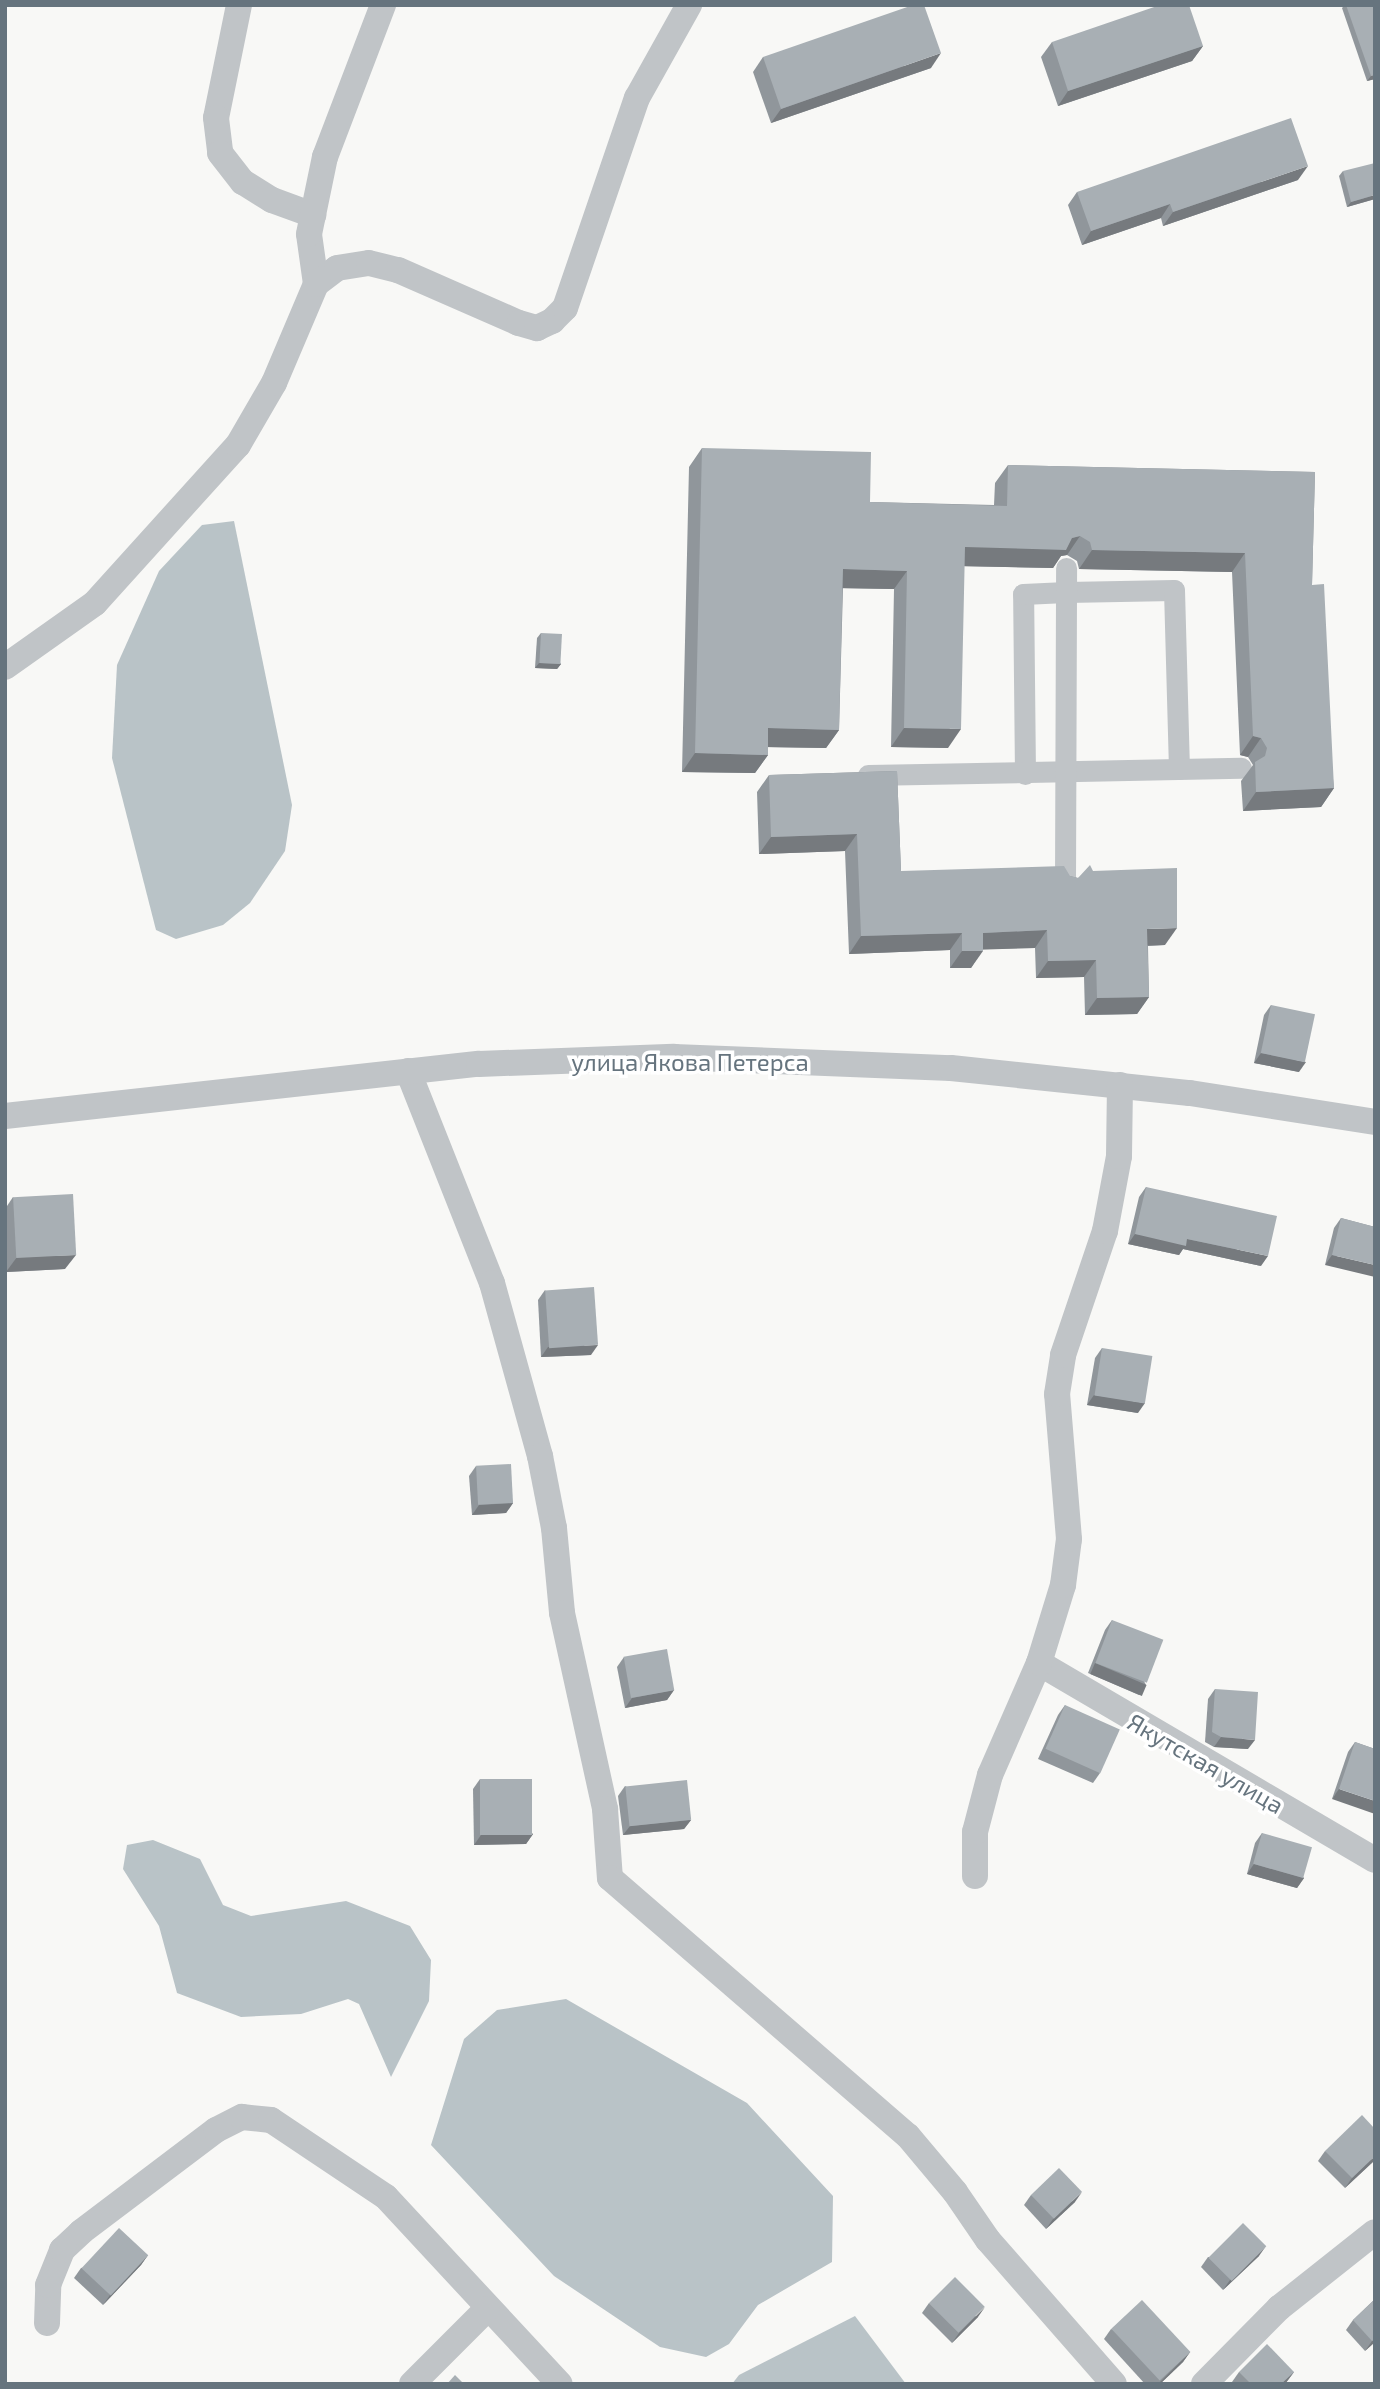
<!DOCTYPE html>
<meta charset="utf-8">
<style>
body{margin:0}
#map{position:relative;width:1380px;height:2389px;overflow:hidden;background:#f8f8f6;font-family:"Exo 2",sans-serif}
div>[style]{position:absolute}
.water>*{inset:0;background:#b9c3c7}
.pedestrian>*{height:21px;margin:-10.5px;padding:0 10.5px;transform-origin:10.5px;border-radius:10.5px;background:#c0c4c7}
.minor>*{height:26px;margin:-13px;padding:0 13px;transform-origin:13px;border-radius:13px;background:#c0c4c7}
.wall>*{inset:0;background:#90969b}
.shaded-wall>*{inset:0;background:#767a7e;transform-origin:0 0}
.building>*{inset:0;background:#a8afb4;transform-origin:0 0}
span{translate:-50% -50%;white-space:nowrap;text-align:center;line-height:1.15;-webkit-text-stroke:7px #fff;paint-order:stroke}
.street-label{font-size:24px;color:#66747e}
.frame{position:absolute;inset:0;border:7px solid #66747e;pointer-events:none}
</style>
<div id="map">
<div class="water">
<div style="clip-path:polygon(234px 521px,292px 805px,285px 851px,250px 903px,223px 925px,176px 939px,156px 930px,112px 758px,117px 665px,159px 571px,202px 525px)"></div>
<div style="clip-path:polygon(153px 1840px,200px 1859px,223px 1905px,251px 1916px,346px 1901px,410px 1926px,431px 1960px,429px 2001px,391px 2077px,359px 2004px,348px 1999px,301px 2014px,241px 2017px,177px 1993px,159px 1926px,123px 1869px,127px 1845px)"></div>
<div style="clip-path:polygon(566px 1999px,747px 2103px,833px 2196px,832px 2262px,758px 2305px,729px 2344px,706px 2357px,660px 2347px,554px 2276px,431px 2145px,464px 2039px,497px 2010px)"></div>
<div style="clip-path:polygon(855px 2316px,906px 2384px,732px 2384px,739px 2375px)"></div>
</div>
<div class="pedestrian">
<div style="left:1025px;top:774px;width:180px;rotate:-90.6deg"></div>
<div style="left:1023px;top:594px;width:43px;rotate:-2.7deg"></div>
<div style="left:1066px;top:592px;width:108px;rotate:-1.1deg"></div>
<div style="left:1174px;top:590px;width:179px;rotate:88.4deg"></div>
<div style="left:868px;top:775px;width:373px;rotate:-1.1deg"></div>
<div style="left:1065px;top:882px;width:314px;rotate:-89.8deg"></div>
</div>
<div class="minor">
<div style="left:239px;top:5px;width:115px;rotate:101.5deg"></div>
<div style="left:216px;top:118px;width:35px;rotate:83deg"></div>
<div style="left:220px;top:153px;width:37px;rotate:52deg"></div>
<div style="left:243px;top:182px;width:34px;rotate:32deg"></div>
<div style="left:272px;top:200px;width:44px;rotate:20.1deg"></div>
<div style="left:316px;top:284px;width:50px;rotate:-98deg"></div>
<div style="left:309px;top:234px;width:79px;rotate:-78.3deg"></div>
<div style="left:325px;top:157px;width:163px;rotate:-69.1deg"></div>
<div style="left:5px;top:667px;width:110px;rotate:-35.4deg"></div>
<div style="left:95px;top:603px;width:213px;rotate:-47.9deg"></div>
<div style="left:238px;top:445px;width:72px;rotate:-59.9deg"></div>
<div style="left:274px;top:383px;width:108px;rotate:-67deg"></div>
<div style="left:316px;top:284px;width:26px;rotate:-37deg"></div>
<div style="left:337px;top:268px;width:32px;rotate:-9deg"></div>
<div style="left:369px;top:263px;width:30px;rotate:14deg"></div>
<div style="left:398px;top:270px;width:132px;rotate:23.7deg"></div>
<div style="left:519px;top:323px;width:19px;rotate:16deg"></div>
<div style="left:537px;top:328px;width:17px;rotate:-25deg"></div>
<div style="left:552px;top:321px;width:18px;rotate:-45deg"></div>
<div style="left:565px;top:308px;width:222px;rotate:-71.1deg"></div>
<div style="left:637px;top:98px;width:107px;rotate:-60.8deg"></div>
<div style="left:408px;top:1071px;width:228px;rotate:68.4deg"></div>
<div style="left:492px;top:1283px;width:180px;rotate:74.5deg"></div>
<div style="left:540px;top:1456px;width:73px;rotate:79deg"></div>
<div style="left:554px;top:1528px;width:85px;rotate:84.6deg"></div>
<div style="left:562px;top:1613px;width:201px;rotate:77.6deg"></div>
<div style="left:605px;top:1809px;width:69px;rotate:85.9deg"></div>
<div style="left:610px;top:1878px;width:394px;rotate:40.9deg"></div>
<div style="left:908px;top:2136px;width:73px;rotate:50deg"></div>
<div style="left:955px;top:2192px;width:58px;rotate:55.5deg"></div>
<div style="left:988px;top:2240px;width:191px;rotate:48.8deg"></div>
<div style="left:5px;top:1116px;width:477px;rotate:-6.3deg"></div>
<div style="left:479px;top:1064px;width:195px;rotate:-2.1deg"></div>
<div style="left:674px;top:1057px;width:277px;rotate:2.3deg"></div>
<div style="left:951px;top:1068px;width:240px;rotate:6deg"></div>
<div style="left:1190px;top:1093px;width:187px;rotate:8.9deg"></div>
<div style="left:1039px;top:1663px;width:389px;rotate:30.4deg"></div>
<div style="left:975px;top:1876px;width:44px;rotate:-90deg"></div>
<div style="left:975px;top:1832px;width:59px;rotate:-75.3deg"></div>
<div style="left:990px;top:1775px;width:122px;rotate:-66.4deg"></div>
<div style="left:1039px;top:1663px;width:82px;rotate:-72.9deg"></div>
<div style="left:1063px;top:1585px;width:46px;rotate:-82.6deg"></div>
<div style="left:1069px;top:1539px;width:145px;rotate:-94.7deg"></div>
<div style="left:1057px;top:1394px;width:39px;rotate:-81deg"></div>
<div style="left:1063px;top:1355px;width:131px;rotate:-71.3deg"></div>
<div style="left:1105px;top:1231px;width:76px;rotate:-79.4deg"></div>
<div style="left:1119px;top:1156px;width:71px;rotate:-89.2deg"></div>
<div style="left:47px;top:2323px;width:38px;rotate:-88deg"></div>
<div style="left:48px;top:2285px;width:38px;rotate:-68deg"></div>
<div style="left:62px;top:2250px;width:26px;rotate:-43deg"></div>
<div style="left:81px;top:2232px;width:169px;rotate:-37.1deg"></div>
<div style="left:216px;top:2130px;width:29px;rotate:-27deg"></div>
<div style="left:242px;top:2117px;width:29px;rotate:6deg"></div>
<div style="left:271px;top:2120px;width:138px;rotate:33.8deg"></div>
<div style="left:386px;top:2197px;width:255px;rotate:47.1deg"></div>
<div style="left:412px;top:2384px;width:106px;rotate:-45deg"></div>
<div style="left:1204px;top:2384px;width:107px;rotate:-45.4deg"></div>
<div style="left:1279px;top:2308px;width:122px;rotate:-38.4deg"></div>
</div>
<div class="wall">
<div style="clip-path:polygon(1345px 5px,1375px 5px,1375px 79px,1367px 81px,1342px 8px)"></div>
<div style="clip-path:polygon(1052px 42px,1203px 46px,1192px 61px,1058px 106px,1041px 57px)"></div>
<div style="clip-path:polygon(763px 57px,931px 68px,771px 123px,753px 72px)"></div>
<div style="clip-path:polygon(1343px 171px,1375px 199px,1347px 207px,1339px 176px)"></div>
<div style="clip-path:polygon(1298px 180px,1163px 226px,1161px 218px,1082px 245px,1068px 205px,1077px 192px)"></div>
<div style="clip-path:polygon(702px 448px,870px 502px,994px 505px,995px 483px,1008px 465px,1315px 472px,1312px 585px,1334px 788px,1321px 807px,1243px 811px,1241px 781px,1253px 765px,1248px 757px,1240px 755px,1232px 572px,1079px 569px,1077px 561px,1067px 555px,1061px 556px,1053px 568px,964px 566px,948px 748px,891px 747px,894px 589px,843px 588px,839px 730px,826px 748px,768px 747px,768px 755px,755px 773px,682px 772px,689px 467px)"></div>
<div style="clip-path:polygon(541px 633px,561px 664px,557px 669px,535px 668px,537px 638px)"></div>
<div style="clip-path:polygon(897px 771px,901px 871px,1070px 876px,1078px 878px,1093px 871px,1165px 945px,1148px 946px,1149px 997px,1137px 1014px,1085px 1015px,1084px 977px,1036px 978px,1035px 948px,983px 949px,971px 968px,950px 968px,950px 950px,849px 954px,845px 851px,759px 854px,757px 792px,769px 775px)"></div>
<div style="clip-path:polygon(1271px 1005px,1299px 1072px,1254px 1063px,1264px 1015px)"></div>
<div style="clip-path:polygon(1146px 1187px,1261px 1266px,1183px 1249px,1179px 1255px,1128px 1244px,1139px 1197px)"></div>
<div style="clip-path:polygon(13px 1197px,65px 1269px,6px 1272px,5px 1209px)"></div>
<div style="clip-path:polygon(1341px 1218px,1375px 1227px,1325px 1265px,1334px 1228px)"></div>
<div style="clip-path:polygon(545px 1290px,591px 1355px,541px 1357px,538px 1300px)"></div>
<div style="clip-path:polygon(1102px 1348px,1138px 1413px,1087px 1405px,1095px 1358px)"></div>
<div style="clip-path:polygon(476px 1466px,513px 1503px,506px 1513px,472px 1515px,469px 1476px)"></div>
<div style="clip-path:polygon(1112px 1620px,1146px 1685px,1139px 1695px,1088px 1673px,1105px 1630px)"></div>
<div style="clip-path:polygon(624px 1657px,674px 1690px,667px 1700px,625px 1708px,617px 1667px)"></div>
<div style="clip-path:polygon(1215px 1689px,1248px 1749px,1214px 1747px,1205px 1742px,1208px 1699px)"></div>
<div style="clip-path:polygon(1065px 1705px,1100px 1773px,1093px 1783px,1038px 1759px,1058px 1715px)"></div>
<div style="clip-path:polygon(1355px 1742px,1375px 1749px,1332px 1799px,1348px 1752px)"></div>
<div style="clip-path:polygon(480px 1779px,533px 1834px,526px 1844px,474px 1845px,473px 1789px)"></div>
<div style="clip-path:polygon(625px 1786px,691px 1820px,684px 1829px,623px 1835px,618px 1796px)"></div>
<div style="clip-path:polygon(1262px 1833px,1304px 1878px,1297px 1888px,1247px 1874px,1255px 1843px)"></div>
<div style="clip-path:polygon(1325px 2151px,1375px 2160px,1345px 2188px,1318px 2161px)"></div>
<div style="clip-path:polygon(1031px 2195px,1075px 2202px,1046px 2229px,1024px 2205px)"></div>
<div style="clip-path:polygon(148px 2255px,141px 2265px,103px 2305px,74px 2278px,81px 2268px)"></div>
<div style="clip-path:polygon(1259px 2256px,1223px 2290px,1201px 2267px,1208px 2257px)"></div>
<div style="clip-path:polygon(1375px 2299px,1375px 2342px,1365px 2351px,1346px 2330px,1353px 2320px)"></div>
<div style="clip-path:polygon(929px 2303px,978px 2317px,952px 2343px,922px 2313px)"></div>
<div style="clip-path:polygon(1111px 2329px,1190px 2352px,1183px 2362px,1160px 2384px,1145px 2384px,1104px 2339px)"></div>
<div style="clip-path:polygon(1239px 2372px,1294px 2372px,1285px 2384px,1234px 2384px,1232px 2382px)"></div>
</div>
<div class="shaded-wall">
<div style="clip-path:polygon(1203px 46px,1192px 61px,1058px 106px,1068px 91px)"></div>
<div style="clip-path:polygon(941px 53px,931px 68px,771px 123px,781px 109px)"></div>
<div style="clip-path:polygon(1375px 75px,1375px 79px,1367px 81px,1371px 76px)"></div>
<div style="clip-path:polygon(1308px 166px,1298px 180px,1163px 226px,1173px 212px)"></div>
<div style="clip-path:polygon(1375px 195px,1375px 199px,1347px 207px,1351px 202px)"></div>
<div style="clip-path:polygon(1170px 204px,1161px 218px,1082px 245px,1091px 231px)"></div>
<div style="clip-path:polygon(1080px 536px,1067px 555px,1061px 556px,1053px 568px,952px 566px,965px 547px,1072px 538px)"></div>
<div style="clip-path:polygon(1092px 550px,1245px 553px,1232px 572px,1079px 569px)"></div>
<div style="clip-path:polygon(843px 569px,907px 571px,894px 589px,830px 588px)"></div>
<div style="clip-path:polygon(539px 663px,561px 664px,557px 669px,535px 668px)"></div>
<div style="clip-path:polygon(768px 728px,839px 730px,826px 748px,755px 747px)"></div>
<div style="clip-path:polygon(904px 728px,961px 729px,948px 748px,891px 747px)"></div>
<div style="clip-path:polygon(1253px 736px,1261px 738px,1248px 757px,1240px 755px)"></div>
<div style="clip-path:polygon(695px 753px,768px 755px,755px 773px,682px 772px)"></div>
<div style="clip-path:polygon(1334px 788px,1321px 807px,1243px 811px,1256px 792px)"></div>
<div style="clip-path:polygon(857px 834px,845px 851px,759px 854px,771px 837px)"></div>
<div style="clip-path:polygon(1177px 928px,1165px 945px,1135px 946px,1147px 929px)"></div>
<div style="clip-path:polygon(1047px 930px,1035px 948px,971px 950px,983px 933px)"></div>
<div style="clip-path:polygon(962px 933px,950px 950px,849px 954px,861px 936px)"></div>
<div style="clip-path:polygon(962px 951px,983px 951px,971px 968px,950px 968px)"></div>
<div style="clip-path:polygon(1096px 960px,1084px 977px,1036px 978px,1048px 961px)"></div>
<div style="clip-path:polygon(1149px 997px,1137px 1014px,1085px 1015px,1097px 998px)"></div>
<div style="clip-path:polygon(1261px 1053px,1306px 1062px,1299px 1072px,1254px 1063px)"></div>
<div style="clip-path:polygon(1135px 1234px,1187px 1239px,1268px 1256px,1261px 1266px,1183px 1249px,1179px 1255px,1128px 1244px)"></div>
<div style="clip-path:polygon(76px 1255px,65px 1269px,6px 1272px,17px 1257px)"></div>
<div style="clip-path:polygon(1332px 1255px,1375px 1265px,1375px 1277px,1325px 1265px)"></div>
<div style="clip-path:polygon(598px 1345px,591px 1355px,541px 1357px,548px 1347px)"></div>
<div style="clip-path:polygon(1094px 1395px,1145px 1403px,1138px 1413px,1087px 1405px)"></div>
<div style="clip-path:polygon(513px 1503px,506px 1513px,472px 1515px,479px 1505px)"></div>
<div style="left:1095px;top:1663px;width:56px;height:12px;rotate:23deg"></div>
<div style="clip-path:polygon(674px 1690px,667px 1700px,625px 1708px,632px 1698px)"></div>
<div style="clip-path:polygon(1221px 1737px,1255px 1740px,1248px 1749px,1214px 1747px)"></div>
<div style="clip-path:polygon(1339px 1789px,1375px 1801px,1375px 1814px,1332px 1799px)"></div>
<div style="clip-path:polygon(691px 1820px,684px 1829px,623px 1835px,630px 1826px)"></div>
<div style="clip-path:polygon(533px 1834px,526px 1844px,474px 1845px,481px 1835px)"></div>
<div style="clip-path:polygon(1254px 1864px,1304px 1878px,1297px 1888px,1247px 1874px)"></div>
<div style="clip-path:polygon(1375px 2156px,1375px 2160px,1345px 2188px,1352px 2178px)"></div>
<div style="clip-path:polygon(1082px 2192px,1075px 2202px,1046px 2229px,1053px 2219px)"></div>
<div style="clip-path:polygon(1266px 2246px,1259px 2256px,1223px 2290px,1230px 2280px)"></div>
<div style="clip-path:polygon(148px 2255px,141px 2265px,103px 2305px,110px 2295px)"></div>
<div style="clip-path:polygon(985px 2307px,978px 2317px,952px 2343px,959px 2333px)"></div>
<div style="clip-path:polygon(1375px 2339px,1375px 2342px,1365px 2351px,1372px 2341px)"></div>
<div style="clip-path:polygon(1190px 2352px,1183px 2362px,1160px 2384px,1158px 2384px)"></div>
<div style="clip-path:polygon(1294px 2372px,1285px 2384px,1281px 2384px)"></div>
</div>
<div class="building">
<div style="clip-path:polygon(913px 5px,924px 5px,941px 53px,781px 109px,763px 57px)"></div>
<div style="clip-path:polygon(1160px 5px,1189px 5px,1203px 46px,1068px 91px,1052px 42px)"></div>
<div style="clip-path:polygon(1346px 5px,1375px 5px,1375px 75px,1371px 76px)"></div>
<div style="clip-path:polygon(1291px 118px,1308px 166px,1173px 212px,1170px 204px,1091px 231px,1077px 192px)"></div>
<div style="clip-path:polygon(1375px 163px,1375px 195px,1351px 202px,1343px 171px)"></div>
<div style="clip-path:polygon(702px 448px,871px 452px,870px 502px,1007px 506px,1008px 465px,1315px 472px,1312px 585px,1324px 584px,1334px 788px,1256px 792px,1255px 762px,1265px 756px,1267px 748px,1261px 738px,1253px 736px,1245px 553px,1092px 550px,1090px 542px,1080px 536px,1072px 538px,1066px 550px,965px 547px,961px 729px,904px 728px,907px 571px,843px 569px,839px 730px,768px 728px,768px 755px,695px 753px)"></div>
<div style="left:541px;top:633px;width:21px;height:30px;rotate:3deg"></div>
<div style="clip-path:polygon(897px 771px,901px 871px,1064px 866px,1070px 876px,1078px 878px,1090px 865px,1093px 871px,1177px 868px,1177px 928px,1147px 929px,1149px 997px,1097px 998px,1096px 960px,1048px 961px,1047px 930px,983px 933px,983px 951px,962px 951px,962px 933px,861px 936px,857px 834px,771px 837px,769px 775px)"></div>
<div style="left:1271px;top:1005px;width:45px;height:49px;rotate:12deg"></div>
<div style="clip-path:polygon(1146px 1187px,1277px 1216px,1268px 1256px,1187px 1239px,1186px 1246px,1135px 1234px)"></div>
<div style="left:73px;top:1194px;width:61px;height:60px;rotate:87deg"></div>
<div style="clip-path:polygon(1341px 1218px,1375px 1227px,1375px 1265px,1332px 1255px)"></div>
<div style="left:594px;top:1287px;width:58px;height:49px;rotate:86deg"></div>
<div style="left:1102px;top:1348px;width:51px;height:48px;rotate:9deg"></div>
<div style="left:511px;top:1464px;width:39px;height:35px;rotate:87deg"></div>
<div style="left:1112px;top:1620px;width:55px;height:46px;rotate:21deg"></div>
<div style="left:667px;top:1649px;width:42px;height:44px;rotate:80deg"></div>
<div style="clip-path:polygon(1215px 1689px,1258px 1692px,1255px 1740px,1221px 1737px,1212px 1732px)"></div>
<div style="left:1065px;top:1705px;width:60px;height:48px;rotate:24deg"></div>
<div style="clip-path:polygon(1355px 1742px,1375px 1749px,1375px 1801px,1339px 1789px)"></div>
<div style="left:480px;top:1779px;width:52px;height:56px"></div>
<div style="left:687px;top:1780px;width:40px;height:62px;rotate:84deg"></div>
<div style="left:1262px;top:1833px;width:52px;height:32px;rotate:16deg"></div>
<div style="clip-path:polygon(1362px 2115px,1375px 2129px,1375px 2156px,1352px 2178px,1325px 2151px)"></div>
<div style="left:1059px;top:2168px;width:33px;height:39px;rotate:46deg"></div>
<div style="left:1243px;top:2223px;width:33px;height:49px;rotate:45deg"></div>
<div style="left:119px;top:2228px;width:40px;height:55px;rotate:43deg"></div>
<div style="left:955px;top:2277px;width:42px;height:37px;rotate:45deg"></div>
<div style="clip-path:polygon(1375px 2299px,1375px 2339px,1372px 2341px,1353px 2320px)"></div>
<div style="left:1142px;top:2300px;width:71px;height:42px;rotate:47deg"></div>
<div style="clip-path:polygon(1267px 2344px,1294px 2372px,1281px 2384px,1251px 2384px,1239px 2372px)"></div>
<div style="clip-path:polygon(455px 2375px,464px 2384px,447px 2384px)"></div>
</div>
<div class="street-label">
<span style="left:690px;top:1062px">улица Якова Петерса</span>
<span style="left:1206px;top:1763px;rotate:30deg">Якутская улица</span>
</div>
<div class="frame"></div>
</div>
